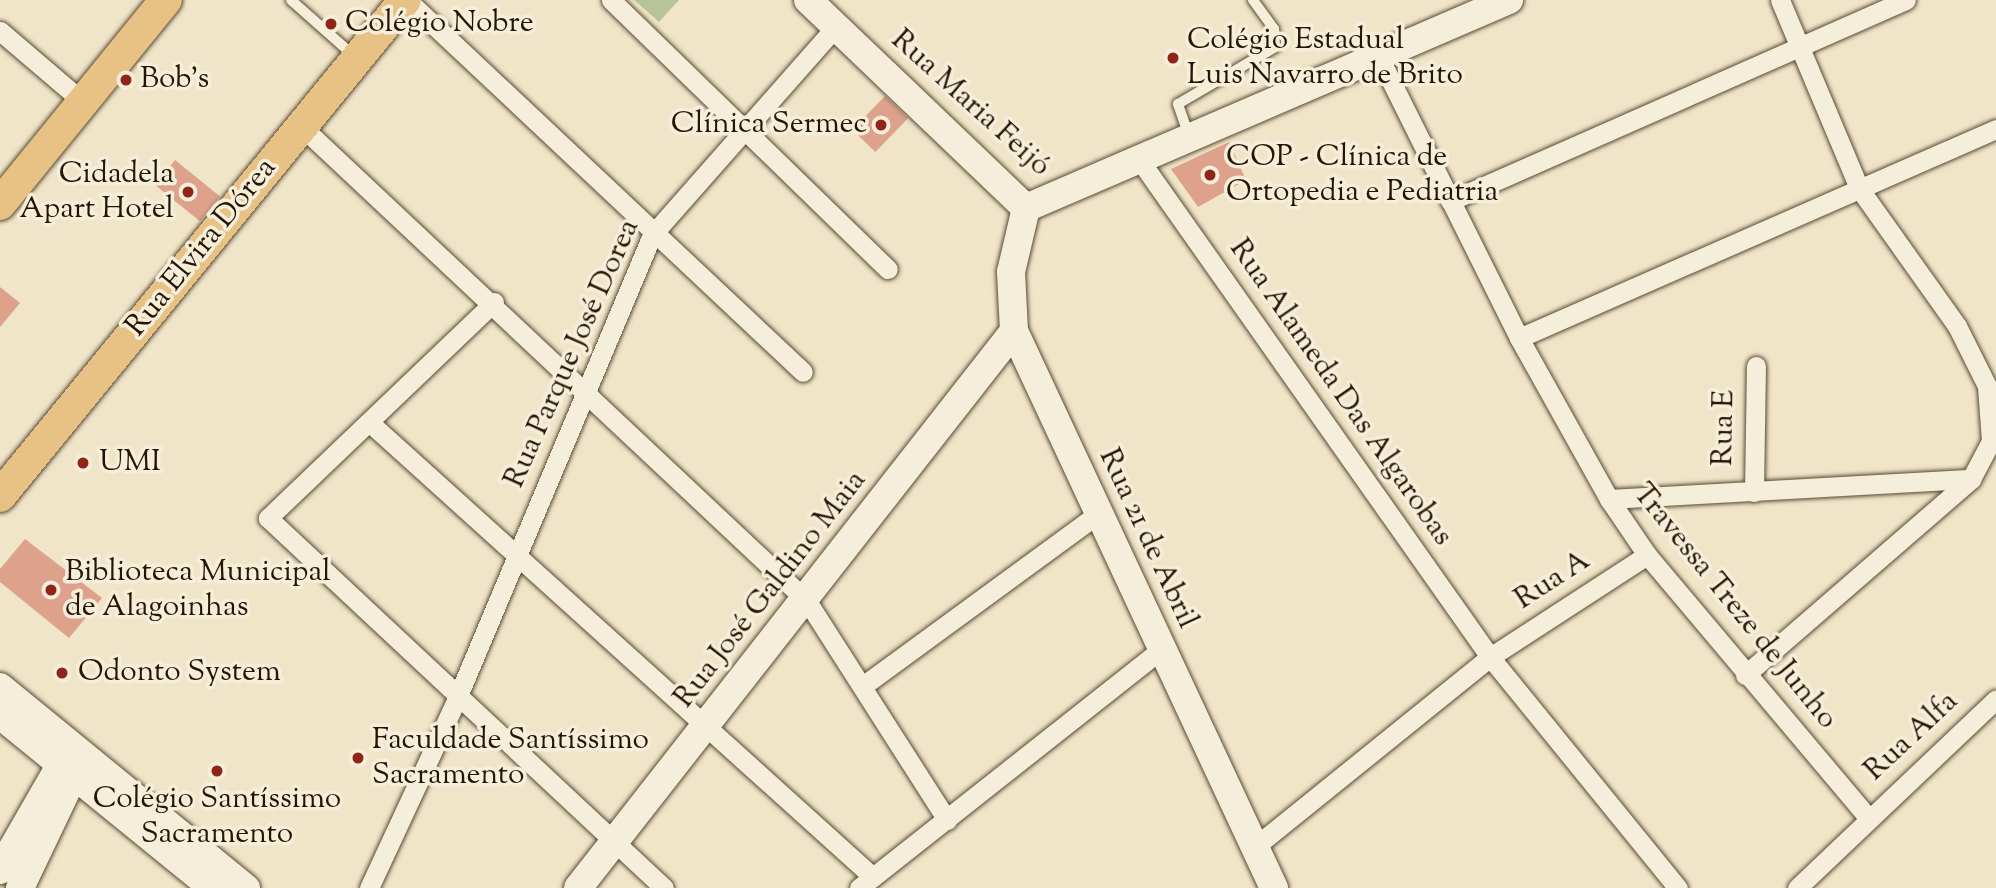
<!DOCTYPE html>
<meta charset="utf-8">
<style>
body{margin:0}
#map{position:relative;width:1996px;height:888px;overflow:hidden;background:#f0e5c8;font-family:"Sorts Mill Goudy",serif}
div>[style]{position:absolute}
.green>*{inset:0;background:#b6c599}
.building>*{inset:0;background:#dea18b;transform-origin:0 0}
.roads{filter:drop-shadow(0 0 2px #584a33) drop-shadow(0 0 2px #584a33)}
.lane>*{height:10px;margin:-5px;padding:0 5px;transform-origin:5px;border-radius:5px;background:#f5eedb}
.street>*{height:19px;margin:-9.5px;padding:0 9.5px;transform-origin:9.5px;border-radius:9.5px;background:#f5eedb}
.secondary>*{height:28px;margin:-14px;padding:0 14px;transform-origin:14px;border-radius:14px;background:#f5eedb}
.primary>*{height:32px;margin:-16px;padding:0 16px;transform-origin:16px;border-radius:16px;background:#e8c284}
.dots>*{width:19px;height:19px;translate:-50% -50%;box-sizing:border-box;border:4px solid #f5eedb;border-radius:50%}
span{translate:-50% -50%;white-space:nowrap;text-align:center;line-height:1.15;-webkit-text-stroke:7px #f5eedb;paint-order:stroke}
.poi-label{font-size:30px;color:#261601}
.left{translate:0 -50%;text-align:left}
.right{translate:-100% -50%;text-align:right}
.street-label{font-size:30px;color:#261601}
</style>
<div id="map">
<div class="green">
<div style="clip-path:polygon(634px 0,679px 0,659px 22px)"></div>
</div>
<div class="building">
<div style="left:885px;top:96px;width:32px;height:47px;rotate:44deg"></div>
<div style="clip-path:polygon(1229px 142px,1246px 180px,1198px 207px,1171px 169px)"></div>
<div style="left:175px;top:160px;width:58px;height:32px;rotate:39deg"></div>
<div style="clip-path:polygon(0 287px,20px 303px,0 327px)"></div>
<div style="clip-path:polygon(25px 539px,102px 598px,69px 638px,0 582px,0 569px)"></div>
</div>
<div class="roads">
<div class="lane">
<div style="left:291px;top:0;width:84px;rotate:41.6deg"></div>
<div style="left:1189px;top:136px;width:34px;rotate:-109deg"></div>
<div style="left:1178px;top:104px;width:113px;rotate:-30.4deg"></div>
<div style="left:1275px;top:47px;width:18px;rotate:-93deg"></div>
<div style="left:1274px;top:29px;width:36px;rotate:-126deg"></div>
</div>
<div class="street">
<div style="left:407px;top:0;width:543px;rotate:43.21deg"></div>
<div style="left:611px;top:0;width:386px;rotate:44.2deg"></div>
<div style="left:0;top:31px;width:108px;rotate:40.5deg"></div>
<div style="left:1379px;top:57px;width:314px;rotate:63.5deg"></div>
<div style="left:1519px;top:338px;width:184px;rotate:60.8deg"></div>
<div style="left:1609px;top:499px;width:68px;rotate:55.8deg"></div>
<div style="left:1647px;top:555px;width:345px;rotate:49.9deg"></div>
<div style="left:301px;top:126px;width:694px;rotate:43.19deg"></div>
<div style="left:807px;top:601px;width:260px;rotate:57.4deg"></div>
<div style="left:1141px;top:162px;width:606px;rotate:54.81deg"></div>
<div style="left:1490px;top:657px;width:298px;rotate:50.9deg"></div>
<div style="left:1450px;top:201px;width:498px;rotate:-23.8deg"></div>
<div style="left:494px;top:302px;width:313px;rotate:136.3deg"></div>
<div style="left:268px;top:518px;width:542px;rotate:43.06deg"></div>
<div style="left:1519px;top:338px;width:521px;rotate:-23.66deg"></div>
<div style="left:369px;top:422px;width:679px;rotate:42.08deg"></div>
<div style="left:1754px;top:492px;width:126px;rotate:-89.1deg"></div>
<div style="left:1609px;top:499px;width:363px;rotate:-3.2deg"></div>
<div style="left:1745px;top:675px;width:299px;rotate:-40.9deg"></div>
<div style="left:1971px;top:479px;width:43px;rotate:-62.2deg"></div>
<div style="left:1991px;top:441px;width:55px;rotate:-94.2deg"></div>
<div style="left:1987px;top:386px;width:67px;rotate:-116.6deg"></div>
<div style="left:1957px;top:326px;width:169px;rotate:-125.4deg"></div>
<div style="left:1859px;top:188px;width:204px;rotate:-112.8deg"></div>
<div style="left:864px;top:685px;width:290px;rotate:-36.2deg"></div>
<div style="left:1257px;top:845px;width:299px;rotate:-38.9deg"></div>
<div style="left:1490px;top:657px;width:187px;rotate:-33deg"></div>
<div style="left:369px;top:888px;width:212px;rotate:-65.1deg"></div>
<div style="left:458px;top:696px;width:500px;rotate:-67.18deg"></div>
<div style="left:652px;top:235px;width:278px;rotate:-48.6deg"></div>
<div style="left:859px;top:888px;width:386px;rotate:-38.3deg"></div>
<div style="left:1797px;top:888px;width:274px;rotate:-43.5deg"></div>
</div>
<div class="secondary">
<div style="left:808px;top:0;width:301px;rotate:43.7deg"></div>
<div style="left:1026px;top:208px;width:526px;rotate:-23.3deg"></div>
<div style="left:1026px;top:208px;width:66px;rotate:103.2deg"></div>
<div style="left:1011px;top:272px;width:59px;rotate:87.1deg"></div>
<div style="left:1014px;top:331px;width:615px;rotate:64.98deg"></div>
<div style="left:0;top:687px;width:318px;rotate:39.3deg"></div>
<div style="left:0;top:715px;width:274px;rotate:39.1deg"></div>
<div style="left:0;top:870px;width:116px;rotate:-60.1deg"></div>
<div style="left:20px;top:888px;width:144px;rotate:-64.5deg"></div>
<div style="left:578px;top:888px;width:707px;rotate:-51.95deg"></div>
</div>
<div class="primary">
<div style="left:0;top:204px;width:263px;rotate:-50.9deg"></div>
<div style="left:0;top:496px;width:640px;rotate:-50.77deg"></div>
</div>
</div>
<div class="dots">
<div style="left:331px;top:24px;background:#8f2418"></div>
<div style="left:1173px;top:58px;background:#8f2418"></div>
<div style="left:126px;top:80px;background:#8f2418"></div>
<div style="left:881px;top:125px;background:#8f2418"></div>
<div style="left:1210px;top:175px;background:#8f2418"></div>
<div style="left:188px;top:192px;background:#8f2418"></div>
<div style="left:83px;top:463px;background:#8f2418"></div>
<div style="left:51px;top:590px;background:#8f2418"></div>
<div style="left:62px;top:673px;background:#8f2418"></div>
<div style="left:358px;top:758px;background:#8f2418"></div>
<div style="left:217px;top:771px;background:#8f2418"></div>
</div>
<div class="poi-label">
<span class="left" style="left:345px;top:24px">Colégio Nobre</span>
<span class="left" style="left:1187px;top:58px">Colégio Estadual<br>Luis Navarro de Brito</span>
<span class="left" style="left:140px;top:80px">Bob's</span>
<span class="right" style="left:867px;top:125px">Clínica Sermec</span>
<span class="left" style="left:1226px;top:175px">COP - Clínica de<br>Ortopedia e Pediatria</span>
<span class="right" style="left:174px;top:192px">Cidadela<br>Apart Hotel</span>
<span class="left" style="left:99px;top:463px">UMI</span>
<span class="left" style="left:65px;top:590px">Biblioteca Municipal<br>de Alagoinhas</span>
<span class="left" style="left:78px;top:673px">Odonto System</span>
<span class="left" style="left:372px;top:758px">Faculdade Santíssimo<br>Sacramento</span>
<span style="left:217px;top:817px">Colégio Santíssimo<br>Sacramento</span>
</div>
<div class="street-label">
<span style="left:970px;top:104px;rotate:42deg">Rua Maria Feijó</span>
<span style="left:202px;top:248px;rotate:-51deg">Rua Elvira Dórea</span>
<span style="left:573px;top:354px;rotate:-66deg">Rua Parque José Dorea</span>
<span style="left:1340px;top:393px;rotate:55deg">Rua Alameda Das Algarobas</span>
<span style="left:1725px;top:428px;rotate:-89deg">Rua E</span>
<span style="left:1147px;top:539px;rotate:65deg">Rua 21 de Abril</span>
<span style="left:1553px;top:581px;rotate:-33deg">Rua A</span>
<span style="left:771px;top:590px;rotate:-52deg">Rua José Galdino Maia</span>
<span style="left:1734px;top:607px;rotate:51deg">Travessa Treze de Junho</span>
<span style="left:1912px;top:737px;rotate:-43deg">Rua Alfa</span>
</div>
</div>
